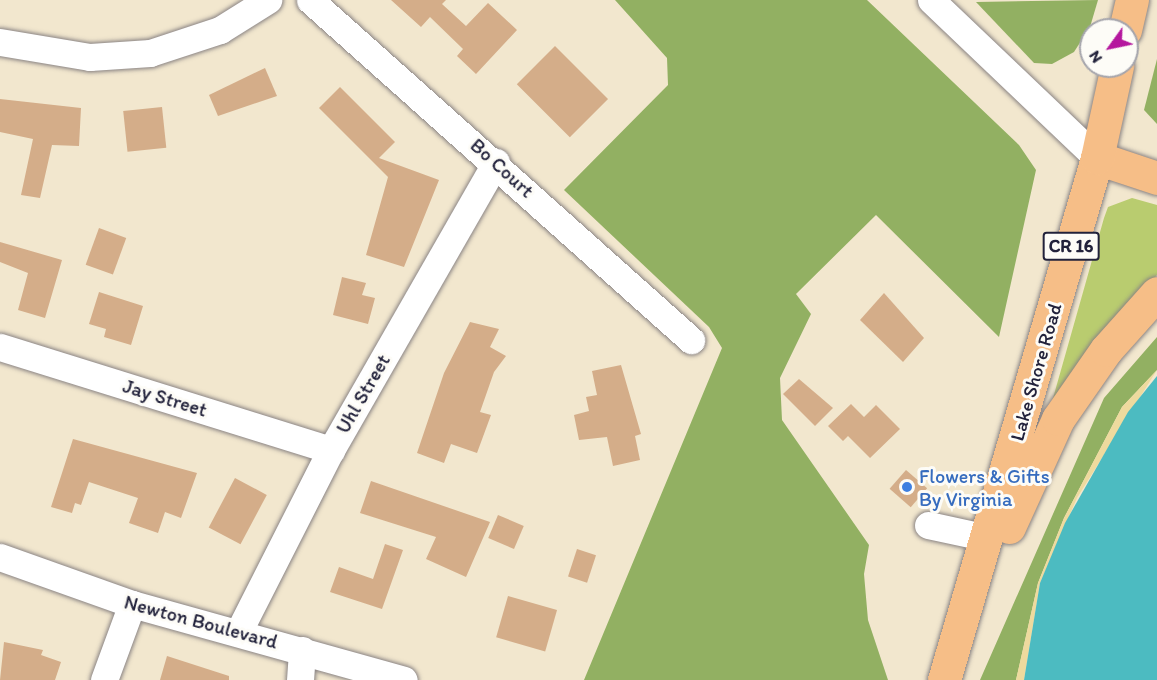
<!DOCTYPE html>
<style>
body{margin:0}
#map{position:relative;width:1157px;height:680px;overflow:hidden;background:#f2e7ce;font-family:Itim,sans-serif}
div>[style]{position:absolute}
.green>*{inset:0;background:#b9cc6f}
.forest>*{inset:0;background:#92b062}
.sand>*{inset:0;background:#eeda9e}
.water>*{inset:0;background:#4cbbc1}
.building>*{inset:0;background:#d4ad89;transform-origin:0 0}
.roads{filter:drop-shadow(0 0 2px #8a8484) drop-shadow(0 0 2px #8a8484)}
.minor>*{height:27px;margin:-13.5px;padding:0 13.5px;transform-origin:13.5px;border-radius:13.5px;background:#fff}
.major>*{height:33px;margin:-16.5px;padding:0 16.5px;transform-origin:16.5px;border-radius:16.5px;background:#f6be87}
.dots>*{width:16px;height:16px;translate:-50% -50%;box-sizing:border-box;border:3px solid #fdfcf7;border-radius:50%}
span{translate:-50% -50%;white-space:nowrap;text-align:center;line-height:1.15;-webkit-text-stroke:6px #fdfcf7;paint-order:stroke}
.shield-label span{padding:2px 4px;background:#fdfcf7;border:2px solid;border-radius:4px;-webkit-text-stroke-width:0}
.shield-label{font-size:18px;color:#22223b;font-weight:700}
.street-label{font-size:20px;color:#22223b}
.shop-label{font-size:20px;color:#366cbe}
.left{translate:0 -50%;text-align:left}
.north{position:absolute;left:1079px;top:18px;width:60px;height:60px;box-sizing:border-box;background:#fdfcf7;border:2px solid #a5a5ac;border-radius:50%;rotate:237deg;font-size:16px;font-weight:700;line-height:24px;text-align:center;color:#22223b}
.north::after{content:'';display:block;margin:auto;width:21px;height:27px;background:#b5179e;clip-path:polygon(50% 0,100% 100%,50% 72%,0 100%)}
</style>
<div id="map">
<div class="green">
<div style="clip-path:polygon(1132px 198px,1157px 205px,1157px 275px,1126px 308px,1044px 430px,1104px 218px,1108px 207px)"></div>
</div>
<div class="forest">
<div style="clip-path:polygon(615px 0,867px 0,1019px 145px,1036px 170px,999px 337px,876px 215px,796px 294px,811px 314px,780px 378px,782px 420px,869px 545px,864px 574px,868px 620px,888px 680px,584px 680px,722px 348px,709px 327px,564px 190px,668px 85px,667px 58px)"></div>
<div style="clip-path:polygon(1098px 0,1090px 27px,1074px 52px,1052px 64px,1034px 63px,976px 2px)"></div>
<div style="clip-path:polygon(1157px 59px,1157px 124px,1144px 110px)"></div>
<div style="clip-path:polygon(1157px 337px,1157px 370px,1122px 407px,1064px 518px,1038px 583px,1016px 680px,980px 680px,1104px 398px)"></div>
</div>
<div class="sand">
<div style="clip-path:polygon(1157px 370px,1077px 498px,1057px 544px,1040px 583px,1024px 680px,1016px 680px,1038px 583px,1064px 518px,1122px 407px)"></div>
</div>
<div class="water">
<div style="clip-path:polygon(1157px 376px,1157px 680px,1024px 680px,1040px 583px,1065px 523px,1128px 412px)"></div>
</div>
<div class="building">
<div style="clip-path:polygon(391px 0,446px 0,442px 4px,466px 26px,488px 3px,517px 30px,476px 74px,457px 56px,463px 49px,430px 17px,421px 27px)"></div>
<div style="left:555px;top:46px;width:75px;height:54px;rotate:45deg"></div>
<div style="clip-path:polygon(265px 68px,277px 96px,218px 116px,209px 95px)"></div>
<div style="clip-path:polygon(340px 87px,395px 142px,379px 158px,439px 180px,404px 267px,366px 255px,388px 177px,319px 108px)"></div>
<div style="clip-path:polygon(0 99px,81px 108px,79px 146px,52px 145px,40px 198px,21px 195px,33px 139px,0 132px)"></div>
<div style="left:162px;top:107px;width:41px;height:39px;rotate:84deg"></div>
<div style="left:99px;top:228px;width:29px;height:39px;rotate:20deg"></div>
<div style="clip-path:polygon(0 242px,62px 260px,45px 318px,18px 310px,28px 273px,0 262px)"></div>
<div style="clip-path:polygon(342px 277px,366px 283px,362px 295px,375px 298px,368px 324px,333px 315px)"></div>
<div style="clip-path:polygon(99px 292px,143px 306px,131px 345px,104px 337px,106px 329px,89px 324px)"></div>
<div style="clip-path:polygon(884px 293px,924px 338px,903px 362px,860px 320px)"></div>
<div style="clip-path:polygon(470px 322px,499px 329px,490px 347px,506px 356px,494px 372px,480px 412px,491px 415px,477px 453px,451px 444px,444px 463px,417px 453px,444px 373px)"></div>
<div style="clip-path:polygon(621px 365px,641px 434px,635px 436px,640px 460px,613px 466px,607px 437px,579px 440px,574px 415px,589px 411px,586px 397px,597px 395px,592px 371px)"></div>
<div style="clip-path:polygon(799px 379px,833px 408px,815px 426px,783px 394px)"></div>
<div style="clip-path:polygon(851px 404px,864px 417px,876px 405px,900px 429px,870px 458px,848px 436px,843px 441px,828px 426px)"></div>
<div style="clip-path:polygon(73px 439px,197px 473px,181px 518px,165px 512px,158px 533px,129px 523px,138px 498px,89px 482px,81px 505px,75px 503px,72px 513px,51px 507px)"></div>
<div style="left:906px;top:470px;width:28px;height:25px;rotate:41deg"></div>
<div style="left:235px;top:478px;width:36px;height:56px;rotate:28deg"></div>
<div style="clip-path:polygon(371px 481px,490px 522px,466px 577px,426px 559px,436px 537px,360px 513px)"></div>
<div style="left:498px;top:515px;width:28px;height:25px;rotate:23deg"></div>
<div style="clip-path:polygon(385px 544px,403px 550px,382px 609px,330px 592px,339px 567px,373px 579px)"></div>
<div style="left:577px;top:549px;width:20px;height:29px;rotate:18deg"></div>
<div style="left:508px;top:596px;width:51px;height:43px;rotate:16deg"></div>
<div style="clip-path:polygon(4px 642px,43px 650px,41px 655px,61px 662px,55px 680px,0 680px)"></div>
<div style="clip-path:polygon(167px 656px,229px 676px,229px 680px,160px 680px)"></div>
</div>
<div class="roads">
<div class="minor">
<div style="left:310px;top:0;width:511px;rotate:41.75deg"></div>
<div style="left:931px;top:0;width:229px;rotate:43.6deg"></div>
<div style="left:0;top:42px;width:91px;rotate:9.5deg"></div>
<div style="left:90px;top:57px;width:60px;rotate:-3.8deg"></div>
<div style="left:150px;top:53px;width:74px;rotate:-18.2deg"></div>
<div style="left:220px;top:30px;width:57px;rotate:-32deg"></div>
<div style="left:0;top:347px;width:347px;rotate:17.3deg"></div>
<div style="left:928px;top:525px;width:61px;rotate:12.2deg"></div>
<div style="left:0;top:557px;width:140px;rotate:19.6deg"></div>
<div style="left:132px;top:604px;width:282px;rotate:15.6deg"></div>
<div style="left:239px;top:631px;width:203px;rotate:-63.1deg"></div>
<div style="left:331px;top:450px;width:332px;rotate:-60.2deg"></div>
<div style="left:104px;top:680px;width:81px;rotate:-69.8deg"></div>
<div style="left:300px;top:680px;width:30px;rotate:-86deg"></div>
</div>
<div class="major">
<div style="left:1125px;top:30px;width:31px;rotate:-77deg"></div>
<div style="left:1097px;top:158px;width:63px;rotate:18.4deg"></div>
<div style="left:1009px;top:527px;width:119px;rotate:-65.6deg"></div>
<div style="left:1058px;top:419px;width:84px;rotate:-55.2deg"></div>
<div style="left:1106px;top:350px;width:76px;rotate:-48.2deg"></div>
<div style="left:944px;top:680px;width:544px;rotate:-73.66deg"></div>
<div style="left:1097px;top:158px;width:94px;rotate:-77.7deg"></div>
</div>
</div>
<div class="dots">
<div style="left:907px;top:487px;background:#3f7fe0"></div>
</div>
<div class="shield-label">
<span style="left:1071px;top:246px">CR 16</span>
</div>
<div class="street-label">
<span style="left:502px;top:168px;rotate:42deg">Bo Court</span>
<span style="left:1036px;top:372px;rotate:-74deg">Lake Shore Road</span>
<span style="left:363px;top:394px;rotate:-60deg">Uhl Street</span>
<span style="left:165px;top:398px;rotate:17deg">Jay Street</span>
<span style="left:201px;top:622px;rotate:15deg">Newton Boulevard</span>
</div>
<div class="shop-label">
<span class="left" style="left:919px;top:488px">Flowers &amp; Gifts<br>By Virginia</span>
</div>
<div class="north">N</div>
</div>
